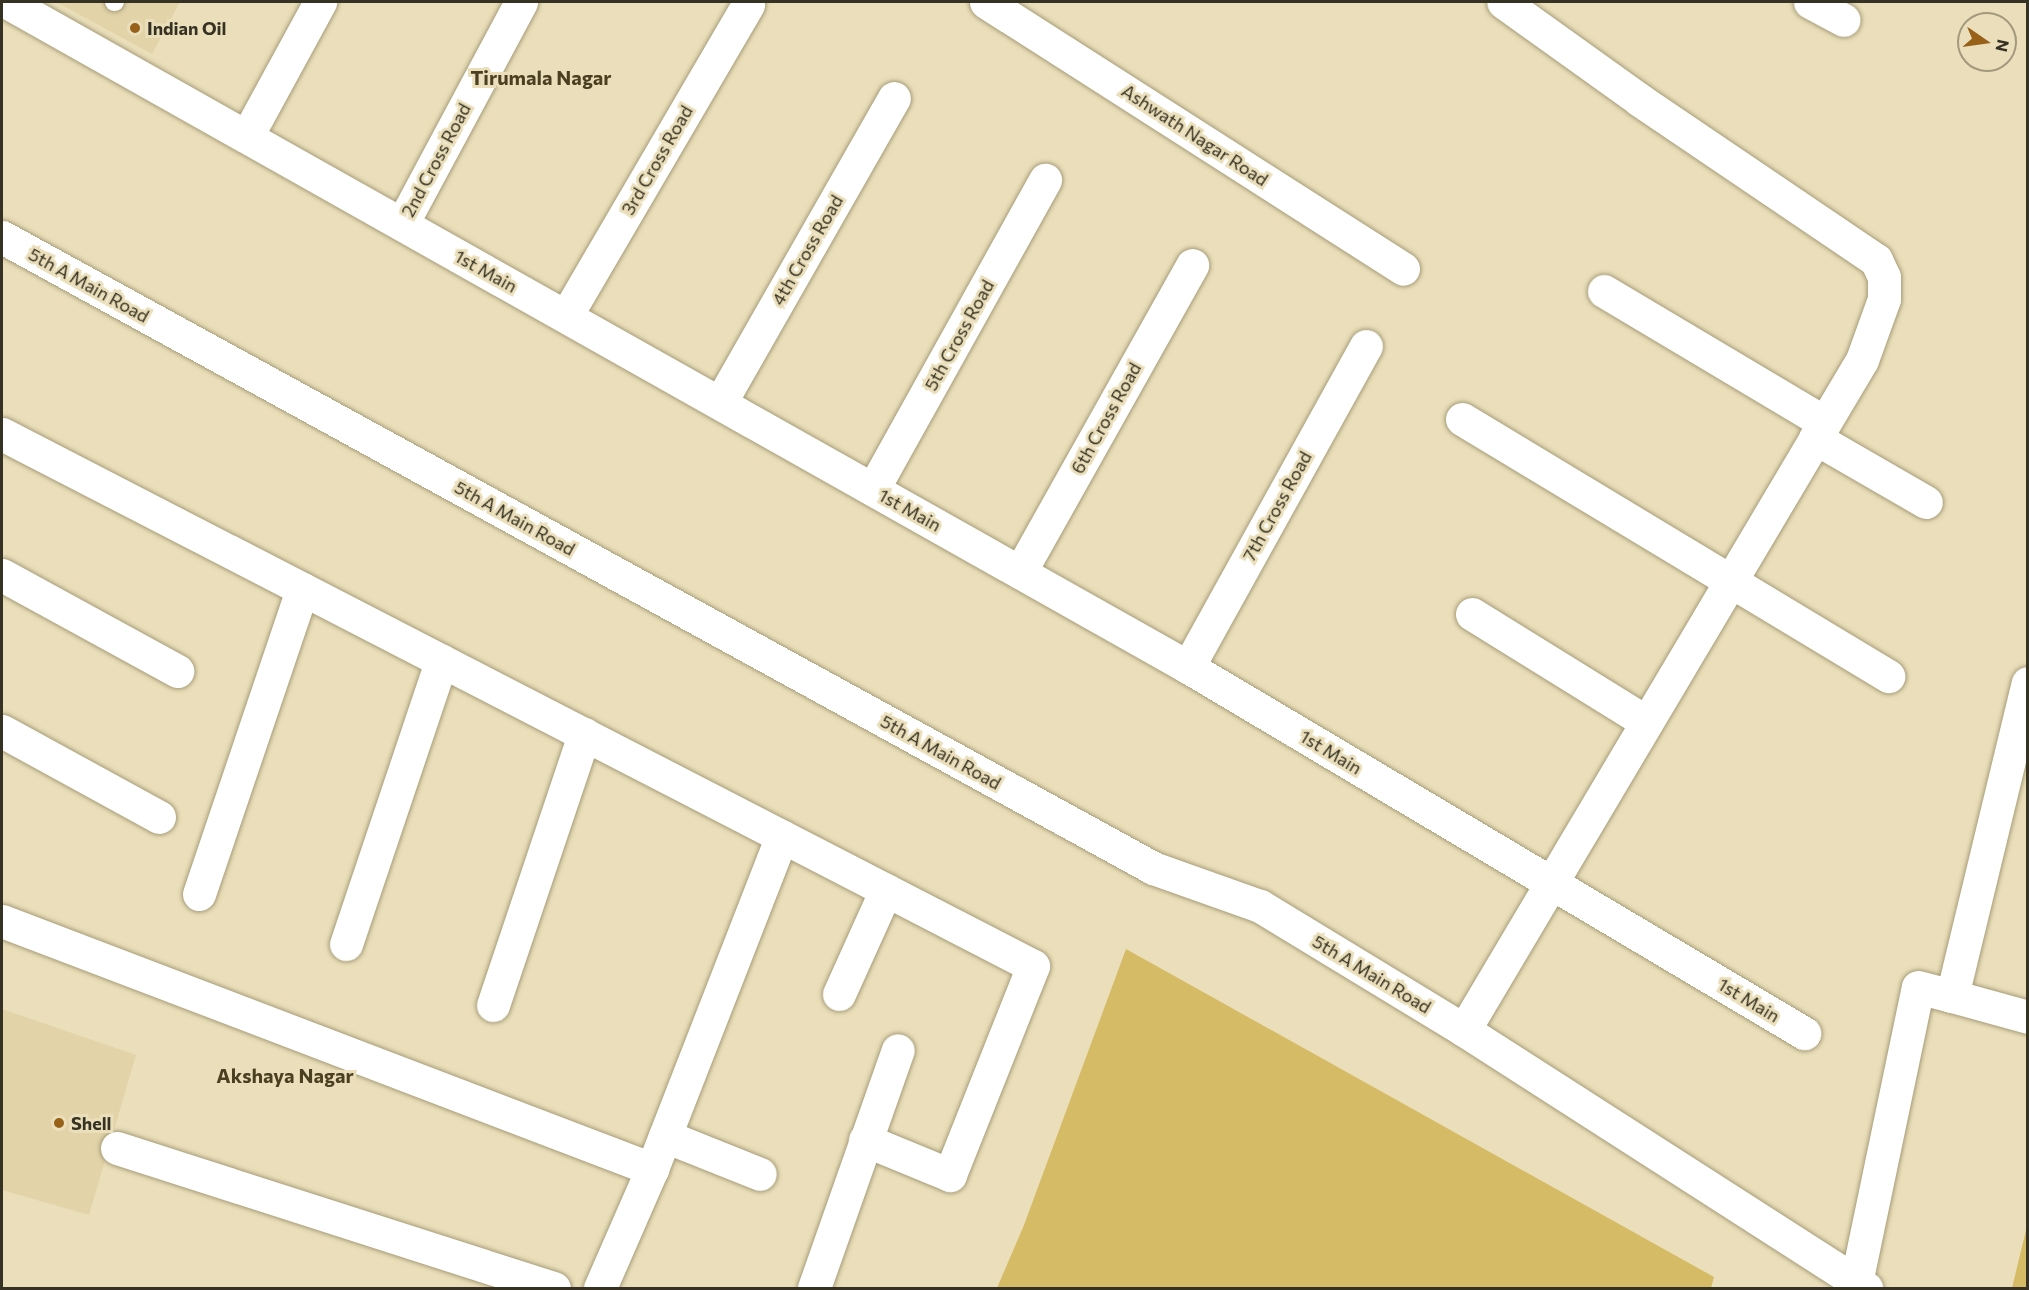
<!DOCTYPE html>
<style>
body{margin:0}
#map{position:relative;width:2029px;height:1290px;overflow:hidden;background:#eadfba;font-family:Commissioner,sans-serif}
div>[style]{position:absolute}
.built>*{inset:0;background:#e2d4a8}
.green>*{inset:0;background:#d5bb66}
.roads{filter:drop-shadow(0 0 2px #a79c79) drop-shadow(0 0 2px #a79c79)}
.service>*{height:18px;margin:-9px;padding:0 9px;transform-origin:9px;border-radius:9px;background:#fff}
.minor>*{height:33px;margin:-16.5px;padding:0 16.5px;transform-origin:16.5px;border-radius:16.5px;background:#fff}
.dots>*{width:16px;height:16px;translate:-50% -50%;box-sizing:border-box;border:3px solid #eadfba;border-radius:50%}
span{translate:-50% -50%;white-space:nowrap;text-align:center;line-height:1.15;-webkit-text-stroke:6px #eadfba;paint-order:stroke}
.poi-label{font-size:18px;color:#353123;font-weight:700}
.left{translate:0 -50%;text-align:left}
.street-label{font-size:18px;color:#353123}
.neighbourhood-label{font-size:20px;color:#4a4021;font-weight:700}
.frame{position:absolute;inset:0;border:3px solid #353123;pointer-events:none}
.north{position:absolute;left:1957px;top:12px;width:60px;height:60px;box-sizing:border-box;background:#eadfba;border:2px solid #a2997e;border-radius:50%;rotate:103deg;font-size:16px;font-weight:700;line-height:24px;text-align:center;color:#353123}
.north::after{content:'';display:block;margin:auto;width:21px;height:27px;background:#98611a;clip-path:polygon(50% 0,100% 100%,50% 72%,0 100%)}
</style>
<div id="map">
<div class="built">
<div style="clip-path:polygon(56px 2px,180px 2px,152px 54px)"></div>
<div style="clip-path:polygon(2px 1009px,136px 1055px,89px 1215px,2px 1190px)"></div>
</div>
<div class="green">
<div style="clip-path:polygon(1126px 949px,1714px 1277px,1711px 1288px,997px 1288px,1024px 1225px)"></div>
<div style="clip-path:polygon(2027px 1226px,2027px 1288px,2012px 1288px)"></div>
</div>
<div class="roads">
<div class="service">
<div style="left:114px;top:2px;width:1px"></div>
</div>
<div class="minor">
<div style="left:7px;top:2px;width:1355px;rotate:29.38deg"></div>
<div style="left:1188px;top:667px;width:717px;rotate:30.72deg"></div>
<div style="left:986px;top:2px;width:495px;rotate:32.6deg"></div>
<div style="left:1810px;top:2px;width:38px;rotate:28deg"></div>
<div style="left:247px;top:136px;width:153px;rotate:-61.4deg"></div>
<div style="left:402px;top:224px;width:252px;rotate:-61.8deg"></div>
<div style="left:2px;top:237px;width:1313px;rotate:28.73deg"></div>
<div style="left:1153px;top:868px;width:114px;rotate:19.6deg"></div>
<div style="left:1260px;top:906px;width:239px;rotate:31.3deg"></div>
<div style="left:1464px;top:1030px;width:478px;rotate:32.7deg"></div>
<div style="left:1604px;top:291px;width:256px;rotate:30.8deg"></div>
<div style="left:566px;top:316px;width:361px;rotate:-59.7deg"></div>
<div style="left:720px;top:403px;width:351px;rotate:-60.3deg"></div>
<div style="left:1462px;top:419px;width:498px;rotate:31.1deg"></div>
<div style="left:2px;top:434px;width:1160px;rotate:27.29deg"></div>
<div style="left:1033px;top:966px;width:225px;rotate:111.7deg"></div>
<div style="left:950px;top:1175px;width:92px;rotate:-157.6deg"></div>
<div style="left:1815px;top:438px;width:128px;rotate:30deg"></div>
<div style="left:873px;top:489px;width:354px;rotate:-60.9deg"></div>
<div style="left:1020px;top:572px;width:352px;rotate:-60.7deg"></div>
<div style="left:2px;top:575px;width:200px;rotate:28.7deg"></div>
<div style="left:1472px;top:614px;width:205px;rotate:31.8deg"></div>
<div style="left:1188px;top:667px;width:367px;rotate:-61deg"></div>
<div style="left:2px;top:731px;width:179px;rotate:28.7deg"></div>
<div style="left:199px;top:894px;width:322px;rotate:-71.3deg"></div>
<div style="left:2px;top:921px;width:696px;rotate:20.88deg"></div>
<div style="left:346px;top:944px;width:299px;rotate:-71.4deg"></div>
<div style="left:839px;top:994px;width:114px;rotate:-65.7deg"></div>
<div style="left:1952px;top:996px;width:79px;rotate:15.4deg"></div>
<div style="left:493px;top:1005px;width:286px;rotate:-71.4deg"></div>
<div style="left:1464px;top:1030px;width:779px;rotate:-59.29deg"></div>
<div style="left:1862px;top:360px;width:65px;rotate:-70.2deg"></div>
<div style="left:1884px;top:299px;width:22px;rotate:-90deg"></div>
<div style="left:1884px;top:277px;width:19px;rotate:-115deg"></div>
<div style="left:1876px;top:260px;width:285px;rotate:-145.9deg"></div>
<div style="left:1640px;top:100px;width:168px;rotate:-144.4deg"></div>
<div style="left:665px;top:1136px;width:102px;rotate:21.8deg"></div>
<div style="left:117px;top:1148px;width:459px;rotate:17.8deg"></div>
<div style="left:1856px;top:1283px;width:302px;rotate:-78.2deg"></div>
<div style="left:1918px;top:987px;width:35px;rotate:15deg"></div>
<div style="left:1952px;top:996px;width:322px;rotate:-76.4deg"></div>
<div style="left:600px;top:1288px;width:130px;rotate:-66.4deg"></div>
<div style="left:652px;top:1169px;width:357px;rotate:-68.7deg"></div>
<div style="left:814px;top:1288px;width:252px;rotate:-70.6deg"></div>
</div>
</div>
<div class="dots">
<div style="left:135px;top:28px;background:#98611a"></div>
<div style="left:59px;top:1123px;background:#98611a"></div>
</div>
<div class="poi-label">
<span class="left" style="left:147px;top:28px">Indian Oil</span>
<span class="left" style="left:71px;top:1123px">Shell</span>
</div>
<div class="street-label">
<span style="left:1195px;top:135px;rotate:33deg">Ashwath Nagar Road</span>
<span style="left:436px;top:160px;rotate:-62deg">2nd Cross Road</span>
<span style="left:657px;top:160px;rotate:-60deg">3rd Cross Road</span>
<span style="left:807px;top:250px;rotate:-60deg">4th Cross Road</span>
<span style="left:486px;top:271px;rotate:29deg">1st Main</span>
<span style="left:89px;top:285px;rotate:29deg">5th A Main Road</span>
<span style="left:959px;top:335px;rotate:-61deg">5th Cross Road</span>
<span style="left:1106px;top:418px;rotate:-61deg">6th Cross Road</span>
<span style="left:1277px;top:506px;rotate:-61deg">7th Cross Road</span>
<span style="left:910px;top:510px;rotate:29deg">1st Main</span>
<span style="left:515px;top:518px;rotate:29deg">5th A Main Road</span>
<span style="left:941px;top:752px;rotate:29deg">5th A Main Road</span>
<span style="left:1331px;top:752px;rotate:31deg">1st Main</span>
<span style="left:1372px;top:974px;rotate:31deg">5th A Main Road</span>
<span style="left:1749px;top:1000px;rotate:31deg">1st Main</span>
</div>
<div class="neighbourhood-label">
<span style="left:541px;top:77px">Tirumala Nagar</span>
<span style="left:285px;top:1075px">Akshaya Nagar</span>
</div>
<div class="frame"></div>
<div class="north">N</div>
</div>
